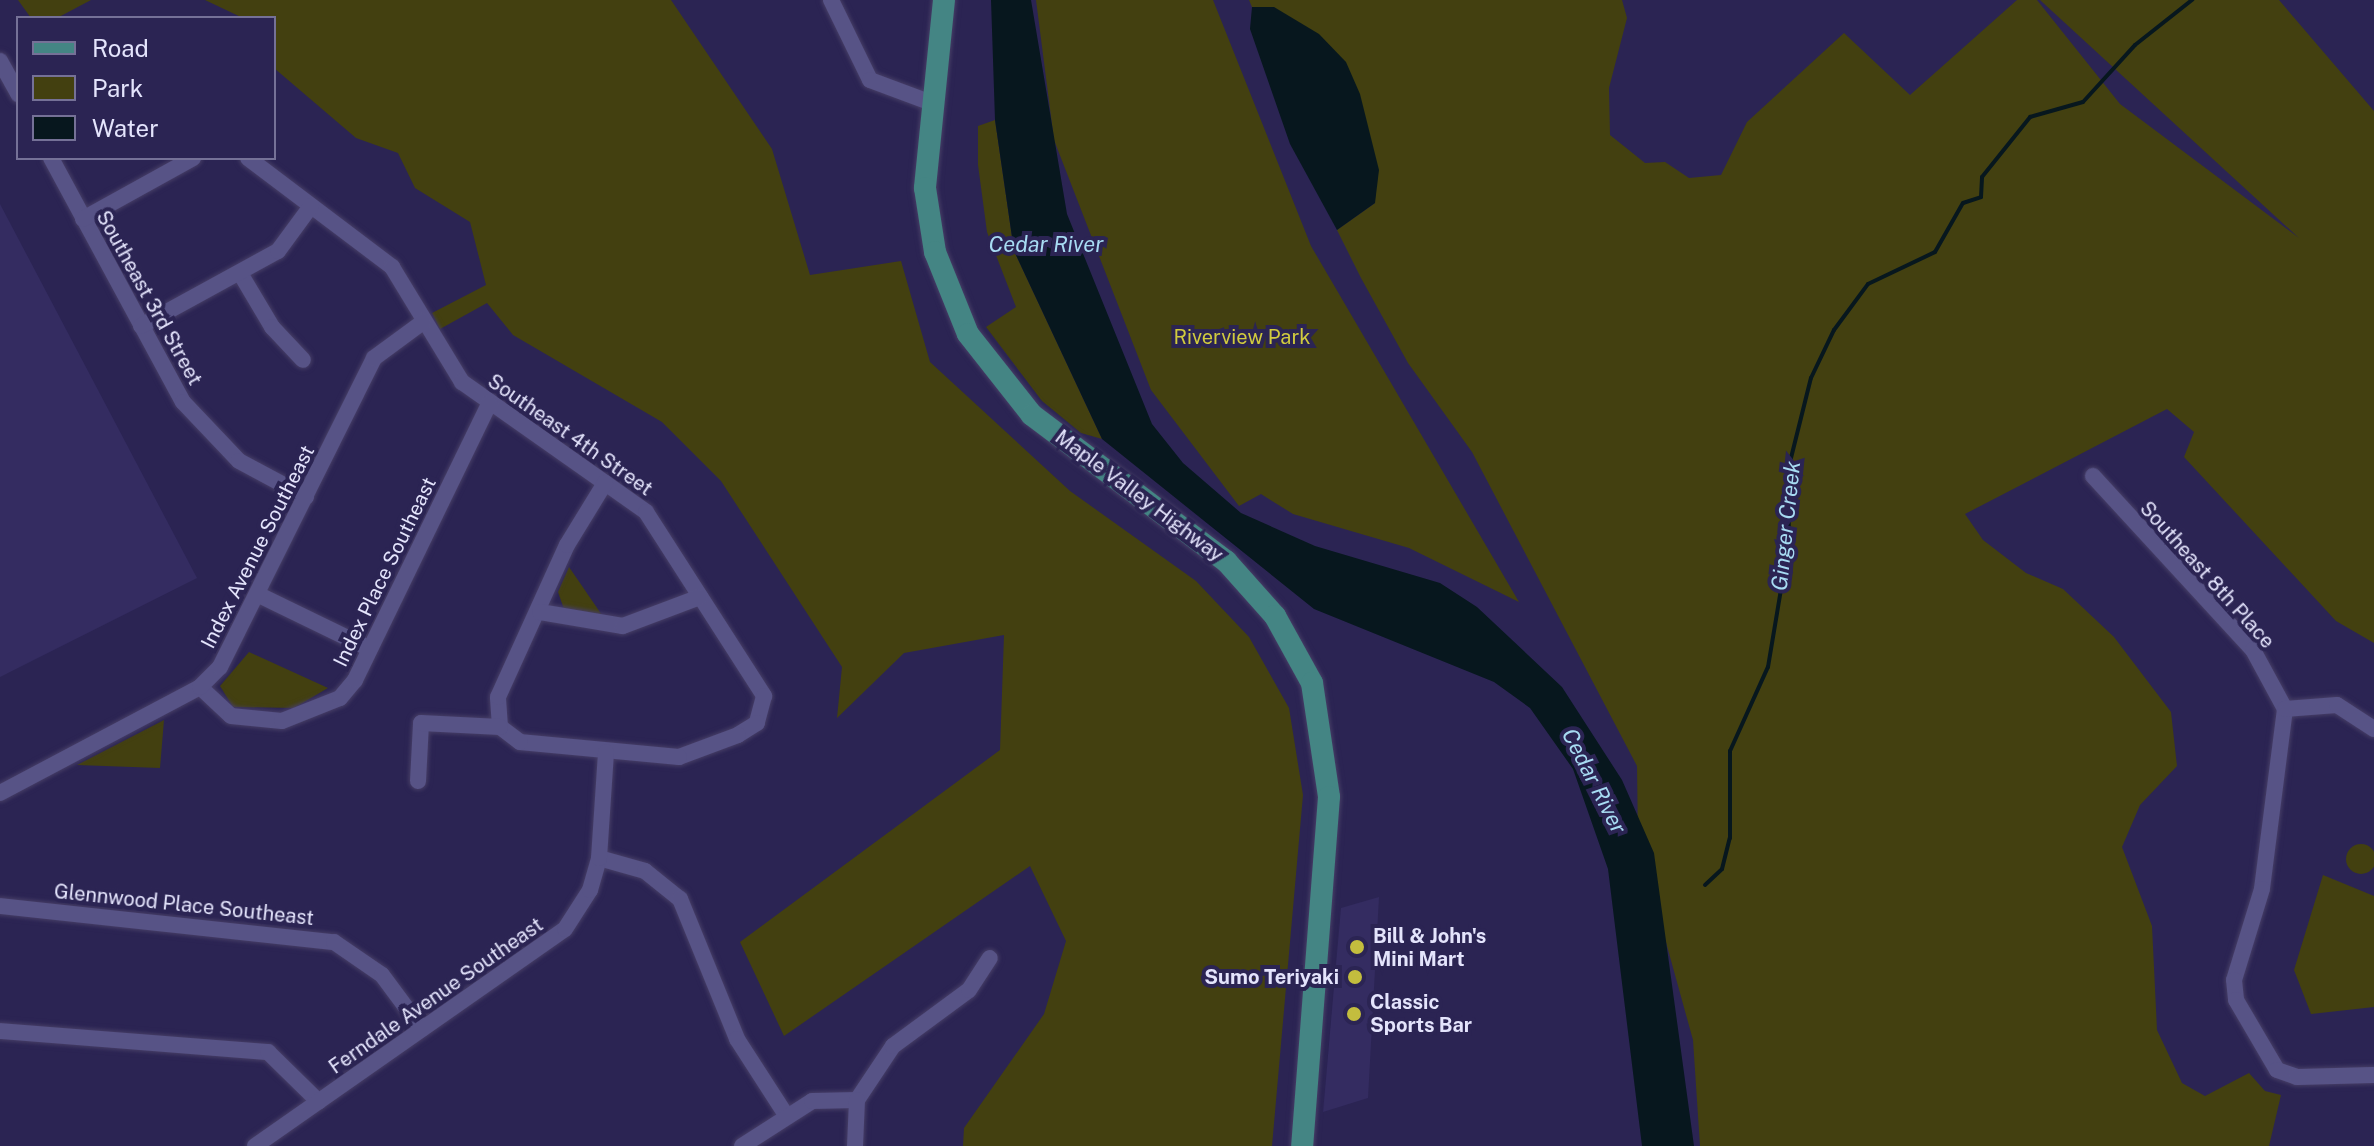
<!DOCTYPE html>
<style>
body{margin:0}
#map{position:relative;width:2374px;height:1146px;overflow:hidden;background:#2b2453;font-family:"Public Sans",sans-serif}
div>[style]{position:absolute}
.built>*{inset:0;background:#342c61}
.green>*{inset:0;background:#434010}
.round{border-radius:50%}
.water>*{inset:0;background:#07171e}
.stream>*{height:4px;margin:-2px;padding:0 2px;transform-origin:2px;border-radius:2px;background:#07171e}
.roads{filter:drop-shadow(0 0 2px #463e66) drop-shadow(0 0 2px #463e66)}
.minor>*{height:16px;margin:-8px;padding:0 8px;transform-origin:8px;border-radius:8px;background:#575386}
.major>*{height:22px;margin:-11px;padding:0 11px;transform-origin:11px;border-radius:11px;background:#448584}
.dots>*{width:22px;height:22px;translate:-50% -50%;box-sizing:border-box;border:4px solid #2b2453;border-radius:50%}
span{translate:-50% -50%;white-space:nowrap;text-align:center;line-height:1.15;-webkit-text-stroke:8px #2b2453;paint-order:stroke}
.street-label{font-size:20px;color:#e4e4fc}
.park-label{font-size:20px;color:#d1cb3e}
.poi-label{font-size:20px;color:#e4e4fc;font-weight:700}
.left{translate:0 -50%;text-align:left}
.right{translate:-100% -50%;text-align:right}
.water-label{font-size:22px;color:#a7dbf2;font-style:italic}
.legend{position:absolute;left:16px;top:16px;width:260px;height:144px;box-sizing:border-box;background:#2b2453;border:2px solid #757197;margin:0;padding:10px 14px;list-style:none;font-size:24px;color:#e4e4fc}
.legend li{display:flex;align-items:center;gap:16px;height:40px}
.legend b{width:40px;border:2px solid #757197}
</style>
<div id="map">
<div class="built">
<div style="clip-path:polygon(0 204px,197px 578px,0 677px)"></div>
<div style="clip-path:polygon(1379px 897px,1368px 1098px,1323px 1112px,1341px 908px)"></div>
</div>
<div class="green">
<div style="clip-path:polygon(18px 0,91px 0,57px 18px,31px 18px)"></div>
<div style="clip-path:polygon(205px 0,671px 0,772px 149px,810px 275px,901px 261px,930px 362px,1070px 491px,1196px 581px,1249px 637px,1289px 708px,1303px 795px,1272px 1146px,963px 1146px,964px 1128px,1044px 1014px,1066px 941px,1030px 866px,784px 1036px,740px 942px,1000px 750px,1004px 635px,904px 653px,837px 718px,842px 667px,721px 481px,662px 422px,513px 335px,487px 303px,440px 329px,432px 313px,486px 285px,470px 222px,415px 188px,398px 153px,356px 138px,274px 68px,274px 18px,243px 18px)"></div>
<div style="clip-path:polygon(1036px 0,1213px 0,1311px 246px,1519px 602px,1409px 548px,1293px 514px,1261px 494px,1239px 506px,1151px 390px,1054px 140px)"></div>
<div style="clip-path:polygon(1249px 0,1622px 0,1627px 18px,1609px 88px,1610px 135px,1645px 163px,1665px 162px,1689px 178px,1721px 175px,1747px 122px,1844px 33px,1910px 95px,2017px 0,2037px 0,2120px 104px,2299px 238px,2040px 0,2279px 0,2374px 111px,2374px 643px,2336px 621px,2184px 457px,2194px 432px,2167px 409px,1965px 514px,1983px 540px,2026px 573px,2063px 589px,2114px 637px,2171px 712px,2177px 766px,2140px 805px,2122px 847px,2152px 926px,2157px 1030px,2182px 1083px,2205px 1096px,2249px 1073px,2265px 1091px,2281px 1095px,2269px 1146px,1700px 1146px,1693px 1040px,1638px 841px,1637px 766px,1472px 452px,1408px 363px,1361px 278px,1337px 230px,1375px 203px,1274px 7px,1252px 7px)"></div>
<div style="clip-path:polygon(995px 120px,1014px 251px,1102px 439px,1081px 433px,1042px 401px,986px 327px,1016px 307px,987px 232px,978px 165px,978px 126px)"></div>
<div style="clip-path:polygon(569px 567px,604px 618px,565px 612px,558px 592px)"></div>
<div style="clip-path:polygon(249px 652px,328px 688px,294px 708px,233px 707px,220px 686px)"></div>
<div style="clip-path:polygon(164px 720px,160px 768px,77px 765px)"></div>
<div class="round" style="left:2346px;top:844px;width:30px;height:30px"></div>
<div style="clip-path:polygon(2323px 875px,2374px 896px,2374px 1007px,2311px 1014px,2294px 970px)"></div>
</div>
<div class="water">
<div style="clip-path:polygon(991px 0,1031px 0,1067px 214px,1152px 424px,1183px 463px,1241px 513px,1315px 546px,1440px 583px,1477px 607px,1562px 687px,1622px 780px,1654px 853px,1694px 1146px,1642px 1146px,1608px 869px,1573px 769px,1530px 708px,1494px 682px,1314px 609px,1102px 439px,1014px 251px,995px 120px)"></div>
<div style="clip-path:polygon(1252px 7px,1274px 7px,1319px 34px,1346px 62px,1360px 94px,1379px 170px,1375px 203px,1337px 230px,1290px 144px,1250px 29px)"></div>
</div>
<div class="stream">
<div style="left:1705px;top:885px;width:23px;rotate:-43deg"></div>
<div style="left:1722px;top:869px;width:32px;rotate:-76deg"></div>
<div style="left:1730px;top:838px;width:87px;rotate:-90deg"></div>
<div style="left:1730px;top:751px;width:92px;rotate:-65.7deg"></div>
<div style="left:1768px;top:667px;width:128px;rotate:-80.5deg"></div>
<div style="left:1789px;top:541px;width:71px;rotate:-90.8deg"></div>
<div style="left:1788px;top:470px;width:95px;rotate:-76deg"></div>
<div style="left:1811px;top:378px;width:53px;rotate:-64.4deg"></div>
<div style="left:1834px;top:330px;width:57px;rotate:-53.5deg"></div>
<div style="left:1868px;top:284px;width:74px;rotate:-25.5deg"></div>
<div style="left:1935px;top:252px;width:56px;rotate:-60.3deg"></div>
<div style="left:1963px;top:203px;width:19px;rotate:-18deg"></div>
<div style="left:1981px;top:197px;width:20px;rotate:-87deg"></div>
<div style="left:1982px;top:177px;width:77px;rotate:-51.3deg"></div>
<div style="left:2030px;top:117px;width:55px;rotate:-15.8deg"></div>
<div style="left:2083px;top:102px;width:77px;rotate:-47.6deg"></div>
<div style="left:2135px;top:45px;width:73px;rotate:-38.3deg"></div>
</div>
<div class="roads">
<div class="minor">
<div style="left:831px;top:0;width:89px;rotate:64deg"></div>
<div style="left:870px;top:80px;width:63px;rotate:20.4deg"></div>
<div style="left:0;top:61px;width:38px;rotate:61deg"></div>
<div style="left:51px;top:158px;width:277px;rotate:61.6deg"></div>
<div style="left:183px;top:402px;width:81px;rotate:46.5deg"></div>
<div style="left:239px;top:461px;width:76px;rotate:28.2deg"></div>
<div style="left:248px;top:158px;width:181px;rotate:37.1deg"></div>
<div style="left:392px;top:267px;width:135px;rotate:58.7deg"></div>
<div style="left:462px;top:382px;width:225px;rotate:35.2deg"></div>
<div style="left:646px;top:512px;width:219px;rotate:57.3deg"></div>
<div style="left:764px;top:696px;width:28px;rotate:105deg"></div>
<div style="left:757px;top:723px;width:22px;rotate:148deg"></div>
<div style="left:738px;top:735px;width:63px;rotate:159.6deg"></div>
<div style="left:679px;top:757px;width:160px;rotate:-174.6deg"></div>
<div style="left:520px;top:742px;width:25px;rotate:-143deg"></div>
<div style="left:500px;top:727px;width:30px;rotate:-94deg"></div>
<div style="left:498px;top:697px;width:167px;rotate:-65.6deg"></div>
<div style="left:567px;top:545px;width:73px;rotate:-58.5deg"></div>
<div style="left:83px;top:219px;width:126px;rotate:-29deg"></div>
<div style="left:240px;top:273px;width:63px;rotate:59.3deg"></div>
<div style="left:272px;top:327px;width:45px;rotate:46.8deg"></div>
<div style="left:141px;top:326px;width:156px;rotate:-28.7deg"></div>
<div style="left:278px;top:251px;width:56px;rotate:-53.7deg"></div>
<div style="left:2093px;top:476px;width:236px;rotate:47.4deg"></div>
<div style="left:2253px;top:650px;width:67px;rotate:61.5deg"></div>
<div style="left:2285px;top:709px;width:181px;rotate:97.3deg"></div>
<div style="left:2262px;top:889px;width:95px;rotate:107.1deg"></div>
<div style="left:2234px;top:980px;width:20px;rotate:84deg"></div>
<div style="left:2236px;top:1000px;width:81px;rotate:59.6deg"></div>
<div style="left:2277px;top:1070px;width:21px;rotate:19deg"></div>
<div style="left:2297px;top:1077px;width:77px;rotate:-1.5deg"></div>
<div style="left:259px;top:595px;width:123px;rotate:25.9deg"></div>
<div style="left:540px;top:612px;width:84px;rotate:9.6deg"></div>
<div style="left:623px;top:626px;width:82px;rotate:-20.6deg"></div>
<div style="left:200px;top:687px;width:42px;rotate:43.1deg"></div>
<div style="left:231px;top:716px;width:51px;rotate:5.6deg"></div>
<div style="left:282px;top:721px;width:62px;rotate:-21.6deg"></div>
<div style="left:340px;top:698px;width:23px;rotate:-50deg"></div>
<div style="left:355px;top:680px;width:307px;rotate:-64.1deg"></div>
<div style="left:2285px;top:709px;width:52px;rotate:-4.4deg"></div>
<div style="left:2337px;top:705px;width:44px;rotate:33deg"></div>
<div style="left:418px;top:781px;width:58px;rotate:-87deg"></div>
<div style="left:421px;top:723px;width:79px;rotate:2.9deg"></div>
<div style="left:0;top:793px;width:226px;rotate:-27.9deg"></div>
<div style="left:200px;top:687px;width:28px;rotate:-45deg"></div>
<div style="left:220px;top:667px;width:345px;rotate:-63.5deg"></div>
<div style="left:374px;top:358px;width:61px;rotate:-36.3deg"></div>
<div style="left:599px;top:858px;width:48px;rotate:15.8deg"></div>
<div style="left:645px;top:871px;width:45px;rotate:38.7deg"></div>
<div style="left:680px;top:899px;width:151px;rotate:67.8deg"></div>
<div style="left:737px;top:1039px;width:90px;rotate:57.2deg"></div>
<div style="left:0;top:906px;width:336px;rotate:6.2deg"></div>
<div style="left:334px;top:942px;width:58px;rotate:34.5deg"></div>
<div style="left:382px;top:975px;width:67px;rotate:53.5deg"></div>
<div style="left:0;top:1031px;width:269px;rotate:4.5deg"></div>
<div style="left:268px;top:1052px;width:71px;rotate:44.4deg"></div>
<div style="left:255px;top:1146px;width:378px;rotate:-35deg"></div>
<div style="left:565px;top:929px;width:46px;rotate:-57.3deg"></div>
<div style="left:590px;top:890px;width:33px;rotate:-74deg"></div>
<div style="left:599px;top:858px;width:106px;rotate:-86.2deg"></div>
<div style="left:742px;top:1146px;width:83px;rotate:-32.7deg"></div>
<div style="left:812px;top:1101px;width:45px;rotate:-1.3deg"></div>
<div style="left:857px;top:1100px;width:65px;rotate:-56.3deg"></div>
<div style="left:893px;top:1046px;width:94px;rotate:-36.4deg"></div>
<div style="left:969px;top:990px;width:38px;rotate:-57deg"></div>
<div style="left:855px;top:1146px;width:46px;rotate:-87.5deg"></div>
</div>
<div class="major">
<div style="left:944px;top:0;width:189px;rotate:95.8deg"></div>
<div style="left:925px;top:188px;width:65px;rotate:81.1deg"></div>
<div style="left:935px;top:252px;width:88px;rotate:68.1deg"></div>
<div style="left:968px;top:334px;width:103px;rotate:51.7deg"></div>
<div style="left:1032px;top:415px;width:243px;rotate:37deg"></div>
<div style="left:1226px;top:561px;width:74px;rotate:48.3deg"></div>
<div style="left:1275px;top:616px;width:77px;rotate:61.1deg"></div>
<div style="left:1312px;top:683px;width:115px;rotate:81.5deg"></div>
<div style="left:1329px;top:797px;width:350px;rotate:94.4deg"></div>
</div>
</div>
<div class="dots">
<div style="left:1357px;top:947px;background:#c3bd3e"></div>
<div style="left:1355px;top:977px;background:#c3bd3e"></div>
<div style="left:1354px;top:1014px;background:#c3bd3e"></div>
</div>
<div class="street-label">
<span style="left:149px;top:298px;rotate:61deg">Southeast 3rd Street</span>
<span style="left:570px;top:435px;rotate:35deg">Southeast 4th Street</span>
<span style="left:1139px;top:496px;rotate:37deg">Maple Valley Highway</span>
<span style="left:258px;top:547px;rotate:-63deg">Index Avenue Southeast</span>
<span style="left:385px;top:572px;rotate:-64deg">Index Place Southeast</span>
<span style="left:2207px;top:575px;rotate:48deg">Southeast 8th Place</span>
<span style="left:184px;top:905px;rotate:6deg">Glennwood Place Southeast</span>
<span style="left:436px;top:996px;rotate:-35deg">Ferndale Avenue Southeast</span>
</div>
<div class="park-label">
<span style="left:1242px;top:337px">Riverview Park</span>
</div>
<div class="poi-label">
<span class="left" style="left:1373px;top:948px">Bill &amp; John's<br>Mini Mart</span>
<span class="right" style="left:1339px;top:977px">Sumo Teriyaki</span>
<span class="left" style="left:1370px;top:1014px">Classic<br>Sports Bar</span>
</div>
<div class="water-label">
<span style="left:1046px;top:245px">Cedar River</span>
<span style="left:1786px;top:526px;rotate:-84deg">Ginger Creek</span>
<span style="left:1594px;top:781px;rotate:63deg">Cedar River</span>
</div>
<ul class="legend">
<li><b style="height:10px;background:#448584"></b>Road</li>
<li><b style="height:22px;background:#434010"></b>Park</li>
<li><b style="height:22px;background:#07171e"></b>Water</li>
</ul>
</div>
